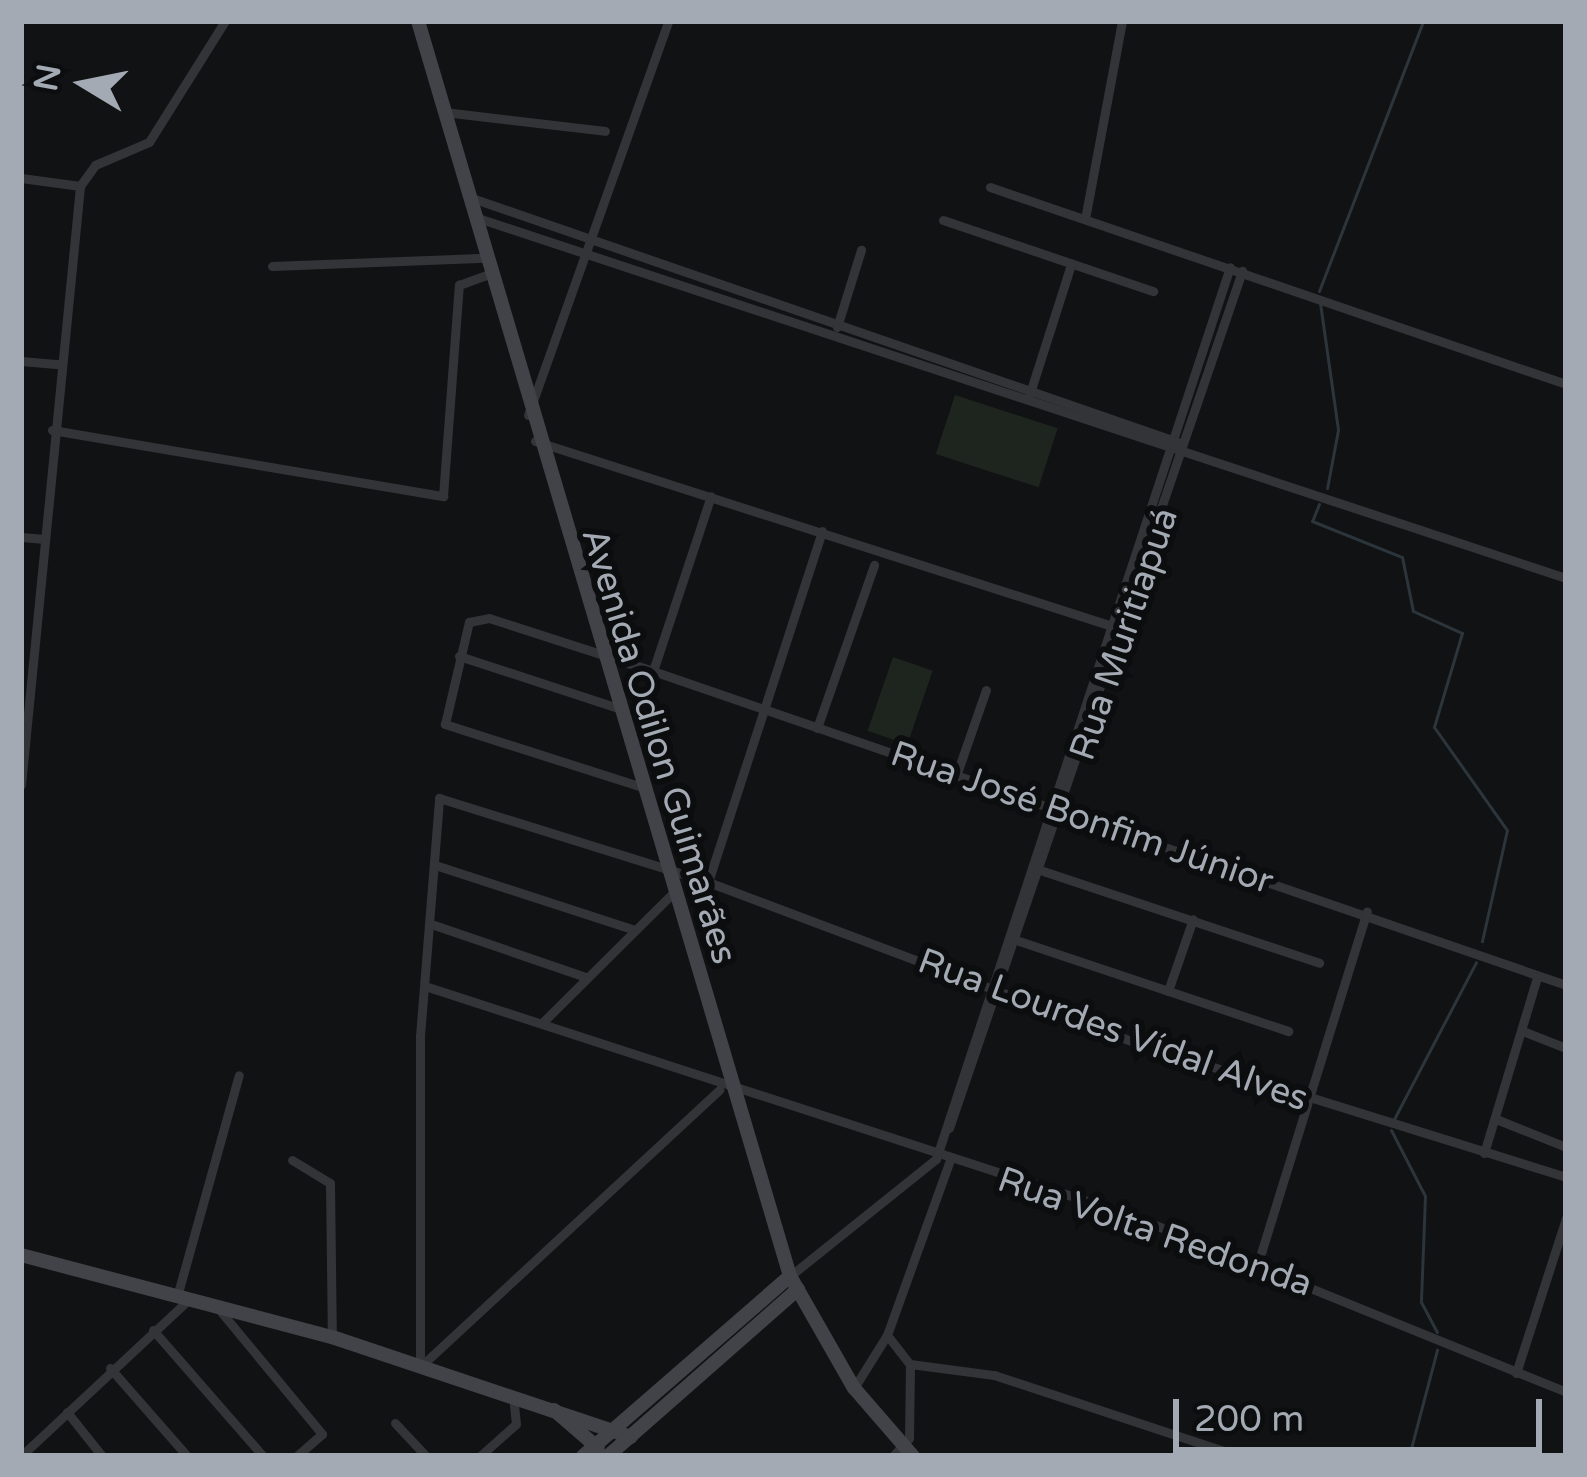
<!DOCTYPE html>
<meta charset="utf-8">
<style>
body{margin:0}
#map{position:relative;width:1587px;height:1477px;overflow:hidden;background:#111213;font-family:"Varela Round",sans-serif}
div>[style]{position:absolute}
.green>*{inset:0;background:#1e251e;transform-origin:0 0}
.stream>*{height:3px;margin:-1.5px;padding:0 1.5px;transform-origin:1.5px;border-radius:1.5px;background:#2b353b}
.street>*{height:9px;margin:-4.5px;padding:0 4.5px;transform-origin:4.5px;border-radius:4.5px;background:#333438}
.secondary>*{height:14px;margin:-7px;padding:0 7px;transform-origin:7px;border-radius:7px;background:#414348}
span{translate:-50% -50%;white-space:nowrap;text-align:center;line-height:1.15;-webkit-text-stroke:12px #0c0d0e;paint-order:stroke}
.street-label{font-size:36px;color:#a3aab3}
.frame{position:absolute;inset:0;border:24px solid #a3aab3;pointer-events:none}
.north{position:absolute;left:24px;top:24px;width:120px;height:120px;-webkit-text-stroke:9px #0c0d0e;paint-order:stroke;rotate:280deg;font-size:33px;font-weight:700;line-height:48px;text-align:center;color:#a3aab3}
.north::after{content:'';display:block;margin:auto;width:42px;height:54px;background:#a3aab3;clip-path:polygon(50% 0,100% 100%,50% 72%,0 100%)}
.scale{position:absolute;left:1173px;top:1399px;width:369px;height:54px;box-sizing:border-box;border:6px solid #a3aab3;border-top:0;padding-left:15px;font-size:36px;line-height:42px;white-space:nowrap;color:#a3aab3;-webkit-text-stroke:9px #0c0d0e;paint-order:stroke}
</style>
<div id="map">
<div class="green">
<div style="left:955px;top:395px;width:108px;height:62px;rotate:18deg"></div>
<div style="left:893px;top:657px;width:42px;height:78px;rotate:19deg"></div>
</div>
<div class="stream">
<div style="left:1319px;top:291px;width:289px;rotate:-68.9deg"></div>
<div style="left:1320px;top:303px;width:128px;rotate:81.9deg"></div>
<div style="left:1338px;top:430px;width:59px;rotate:100.7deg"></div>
<div style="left:1319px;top:504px;width:18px;rotate:112deg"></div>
<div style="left:1312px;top:521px;width:97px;rotate:21.8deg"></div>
<div style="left:1402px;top:557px;width:55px;rotate:78.5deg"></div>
<div style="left:1413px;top:611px;width:54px;rotate:24.2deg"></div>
<div style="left:1462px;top:633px;width:98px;rotate:106.6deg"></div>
<div style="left:1434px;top:727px;width:126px;rotate:54.7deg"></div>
<div style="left:1507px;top:830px;width:114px;rotate:102.7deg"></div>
<div style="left:1393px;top:1121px;width:179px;rotate:-62.4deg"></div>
<div style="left:1391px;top:1130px;width:74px;rotate:62.7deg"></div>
<div style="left:1425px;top:1196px;width:106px;rotate:92.2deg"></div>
<div style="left:1421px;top:1302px;width:34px;rotate:62deg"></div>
<div style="left:1409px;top:1456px;width:110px;rotate:-75.2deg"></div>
</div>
<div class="street">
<div style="left:444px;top:112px;width:162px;rotate:6.7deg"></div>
<div style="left:21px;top:178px;width:60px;rotate:7.7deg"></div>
<div style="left:990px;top:187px;width:609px;rotate:18.88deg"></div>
<div style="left:469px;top:197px;width:750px;rotate:19.06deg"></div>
<div style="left:475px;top:217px;width:1149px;rotate:18.31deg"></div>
<div style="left:1085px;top:219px;width:201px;rotate:-79.4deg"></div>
<div style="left:943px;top:220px;width:222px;rotate:18.7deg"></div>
<div style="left:272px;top:266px;width:213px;rotate:-2.2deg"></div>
<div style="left:837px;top:327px;width:81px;rotate:-72.7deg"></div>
<div style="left:21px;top:361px;width:38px;rotate:5deg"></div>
<div style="left:1029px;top:396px;width:139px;rotate:-72.3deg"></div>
<div style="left:528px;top:415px;width:418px;rotate:-70.4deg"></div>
<div style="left:52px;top:430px;width:397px;rotate:9.6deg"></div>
<div style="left:443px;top:496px;width:212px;rotate:-85.7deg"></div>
<div style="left:459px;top:285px;width:32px;rotate:-20deg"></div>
<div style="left:535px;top:441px;width:612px;rotate:17.78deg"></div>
<div style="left:21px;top:537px;width:21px;rotate:5deg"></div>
<div style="left:459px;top:656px;width:164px;rotate:18.1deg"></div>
<div style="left:653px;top:671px;width:184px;rotate:-71.7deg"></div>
<div style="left:817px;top:728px;width:173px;rotate:-70.7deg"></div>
<div style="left:956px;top:776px;width:91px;rotate:-70.8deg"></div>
<div style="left:21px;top:785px;width:602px;rotate:-84.37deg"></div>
<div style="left:80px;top:186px;width:26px;rotate:-54deg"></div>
<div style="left:95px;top:165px;width:59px;rotate:-23.1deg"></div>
<div style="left:149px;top:142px;width:143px;rotate:-57.9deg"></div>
<div style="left:639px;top:786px;width:204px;rotate:-162.3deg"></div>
<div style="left:445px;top:724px;width:105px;rotate:-76.8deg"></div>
<div style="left:469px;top:622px;width:20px;rotate:-11deg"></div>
<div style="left:489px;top:618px;width:172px;rotate:17.9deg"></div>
<div style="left:653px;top:671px;width:965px;rotate:18.98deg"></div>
<div style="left:435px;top:865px;width:207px;rotate:18deg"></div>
<div style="left:1043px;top:871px;width:291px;rotate:18.4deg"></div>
<div style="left:708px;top:882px;width:369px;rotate:-72deg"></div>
<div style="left:434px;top:925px;width:161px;rotate:18.9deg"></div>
<div style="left:1019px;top:941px;width:284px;rotate:18.5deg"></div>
<div style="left:428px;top:987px;width:741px;rotate:17.99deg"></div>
<div style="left:1133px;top:1216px;width:467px;rotate:22.1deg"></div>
<div style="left:1168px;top:991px;width:76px;rotate:-70.9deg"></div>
<div style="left:542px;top:1023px;width:185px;rotate:-44.8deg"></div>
<div style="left:1525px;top:1032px;width:44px;rotate:21.3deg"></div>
<div style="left:1496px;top:1119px;width:75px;rotate:21.8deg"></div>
<div style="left:949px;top:1128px;width:906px;rotate:-71.12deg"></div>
<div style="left:1484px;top:1153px;width:183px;rotate:-73.2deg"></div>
<div style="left:292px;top:1160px;width:44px;rotate:31.2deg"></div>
<div style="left:330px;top:1183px;width:154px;rotate:89.3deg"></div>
<div style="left:1258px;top:1263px;width:368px;rotate:-72.8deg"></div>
<div style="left:790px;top:1276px;width:187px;rotate:-38.7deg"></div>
<div style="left:936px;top:1159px;width:939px;rotate:-71.76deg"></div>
<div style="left:178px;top:1293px;width:226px;rotate:-74.4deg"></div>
<div style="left:217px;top:1307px;width:165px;rotate:50.4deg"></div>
<div style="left:322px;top:1434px;width:33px;rotate:139deg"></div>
<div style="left:153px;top:1330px;width:167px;rotate:48.9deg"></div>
<div style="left:887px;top:1335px;width:37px;rotate:52deg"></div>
<div style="left:910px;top:1364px;width:85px;rotate:7.5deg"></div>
<div style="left:994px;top:1375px;width:258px;rotate:18.3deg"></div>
<div style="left:420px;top:1367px;width:331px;rotate:-90deg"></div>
<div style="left:420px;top:1036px;width:239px;rotate:-85.4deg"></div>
<div style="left:439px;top:798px;width:282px;rotate:17.3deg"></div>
<div style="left:708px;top:882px;width:457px;rotate:20.6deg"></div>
<div style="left:1136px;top:1043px;width:450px;rotate:17.3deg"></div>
<div style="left:420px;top:1367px;width:408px;rotate:-42.8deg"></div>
<div style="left:110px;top:1368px;width:117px;rotate:48.8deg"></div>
<div style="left:1516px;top:1373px;width:163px;rotate:-72.1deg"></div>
<div style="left:854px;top:1388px;width:62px;rotate:-58.1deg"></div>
<div style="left:887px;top:1335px;width:183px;rotate:-70.2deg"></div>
<div style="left:67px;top:1412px;width:56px;rotate:51.5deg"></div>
<div style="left:395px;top:1423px;width:45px;rotate:46.8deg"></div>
<div style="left:21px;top:1456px;width:229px;rotate:-43deg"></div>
<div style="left:480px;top:1456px;width:48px;rotate:-41.6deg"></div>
<div style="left:516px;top:1424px;width:27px;rotate:-96deg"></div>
<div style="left:893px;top:1456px;width:24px;rotate:-48deg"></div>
<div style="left:909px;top:1438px;width:74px;rotate:-89.2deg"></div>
</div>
<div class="secondary">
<div style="left:418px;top:21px;width:1309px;rotate:73.49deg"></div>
<div style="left:790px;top:1276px;width:129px;rotate:60.3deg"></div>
<div style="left:854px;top:1388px;width:90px;rotate:49.1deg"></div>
<div style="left:21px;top:1255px;width:322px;rotate:14.8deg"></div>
<div style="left:332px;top:1337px;width:315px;rotate:18.5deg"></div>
<div style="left:554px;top:1410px;width:58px;rotate:40.8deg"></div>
<div style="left:583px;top:1456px;width:274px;rotate:-41deg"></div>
<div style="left:608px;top:1456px;width:253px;rotate:-41.3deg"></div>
</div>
<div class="street-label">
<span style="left:1124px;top:634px;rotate:-71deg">Rua Muritiapuá</span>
<span style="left:659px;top:746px;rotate:73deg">Avenida Odilon Guimarães</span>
<span style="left:1082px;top:818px;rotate:19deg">Rua José Bonfim Júnior</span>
<span style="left:1113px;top:1030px;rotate:20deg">Rua Lourdes Vídal Alves</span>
<span style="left:1155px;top:1232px;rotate:19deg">Rua Volta Redonda</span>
</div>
<div class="frame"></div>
<div class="north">N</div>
<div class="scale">200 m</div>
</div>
